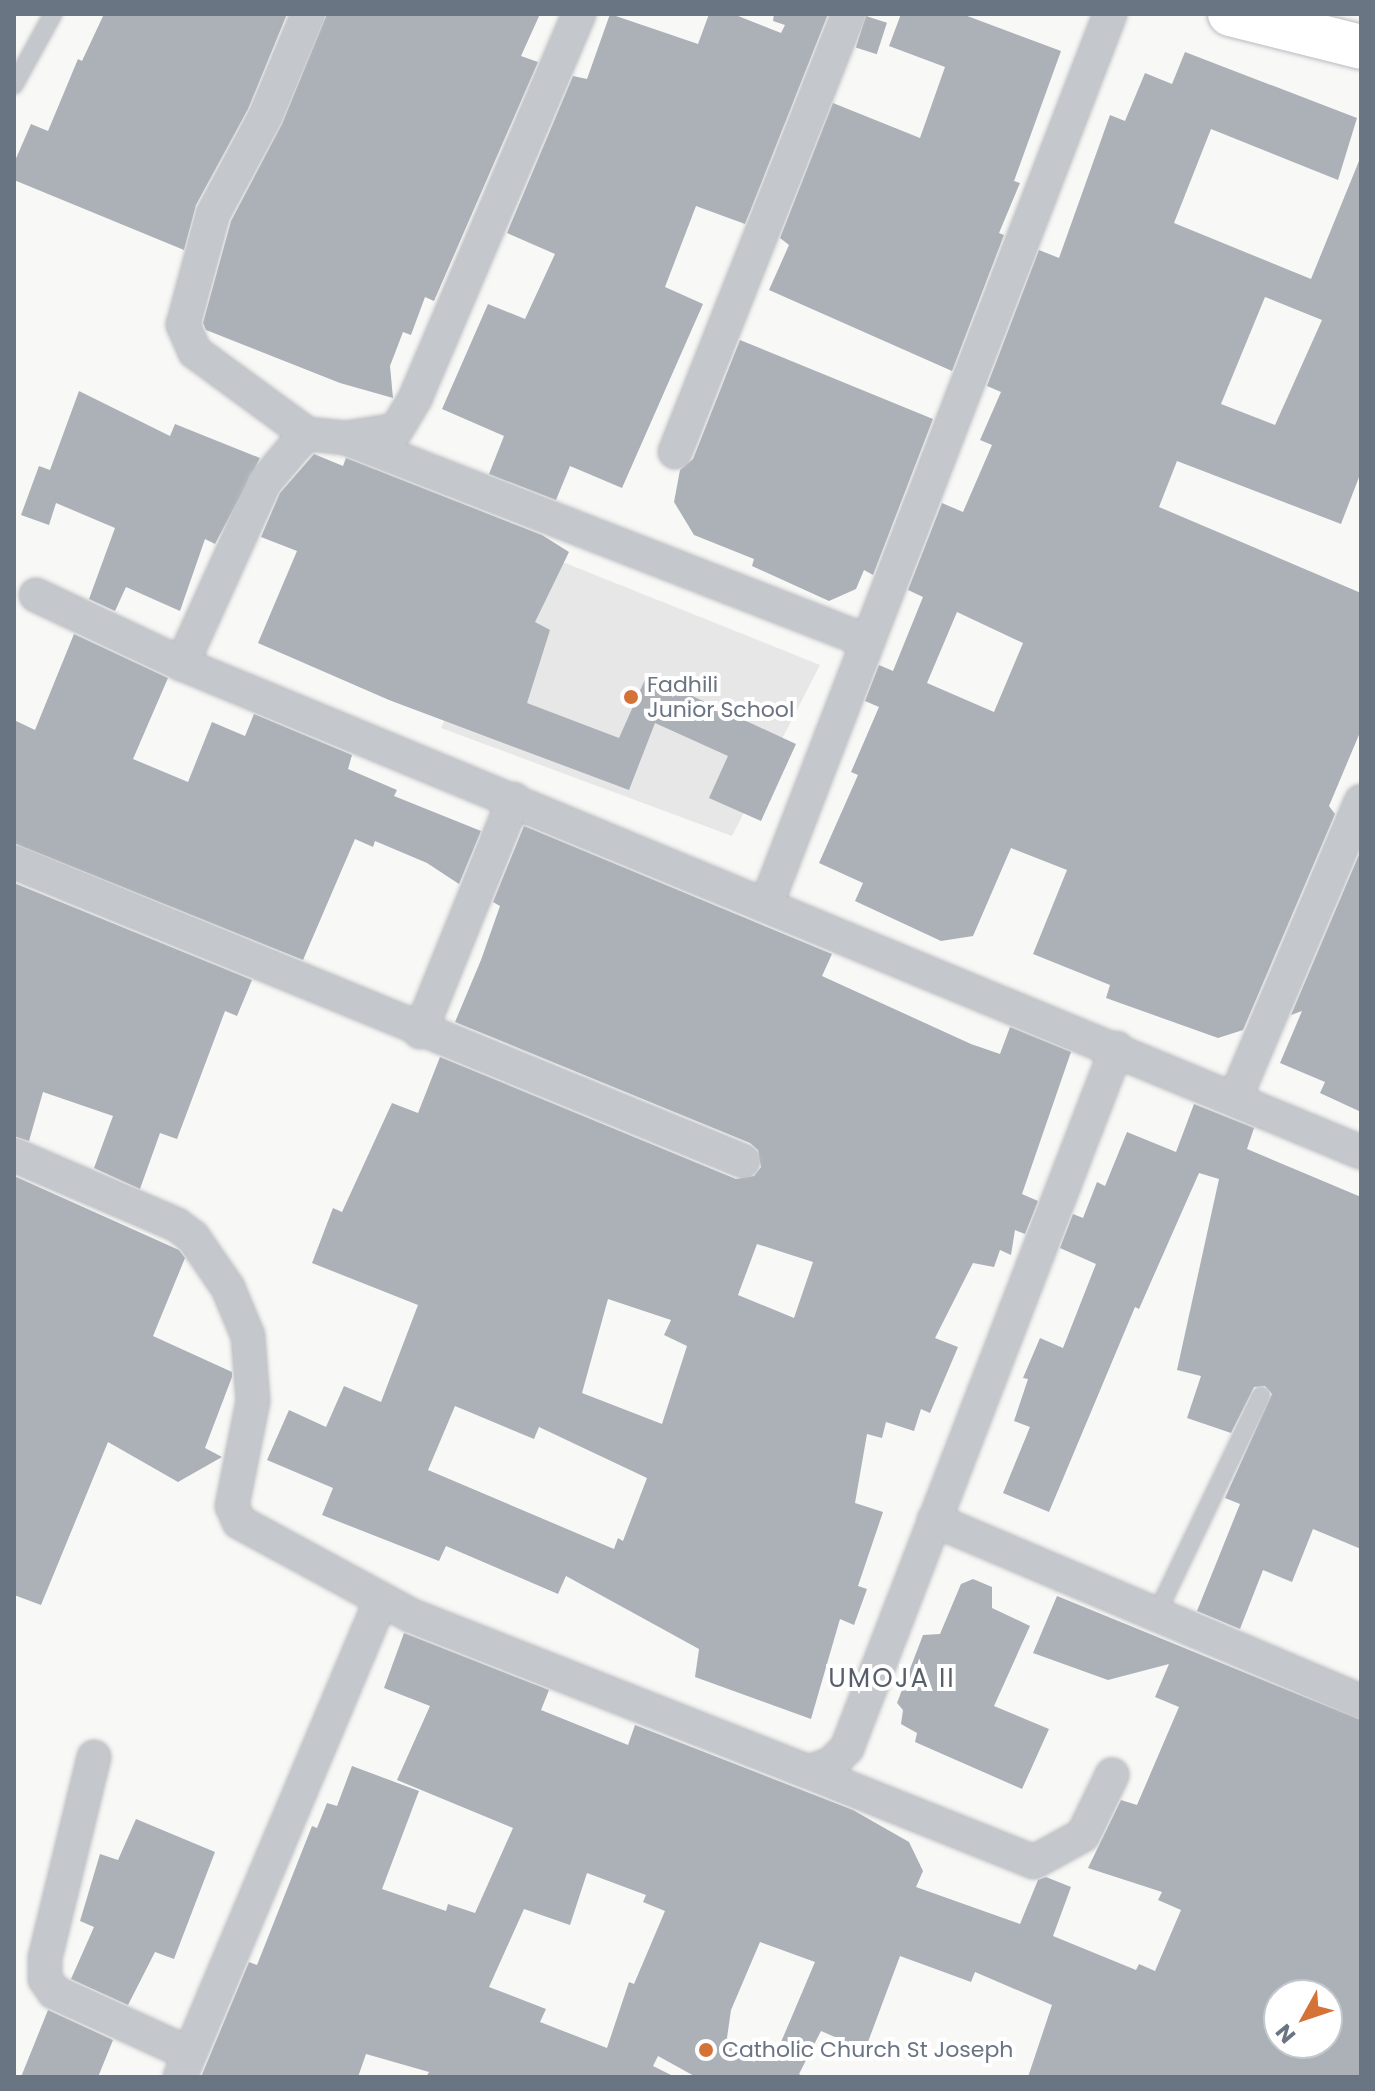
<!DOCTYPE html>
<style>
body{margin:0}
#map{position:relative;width:1375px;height:2091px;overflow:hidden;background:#f8f8f6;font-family:Poppins,sans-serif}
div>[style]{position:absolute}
.built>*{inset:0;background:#e6e7e6}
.building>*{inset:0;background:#acb1b8;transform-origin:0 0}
.roads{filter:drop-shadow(0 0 2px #b7babf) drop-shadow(0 0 2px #b7babf)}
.service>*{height:16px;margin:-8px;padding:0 8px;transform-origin:8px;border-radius:8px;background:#c4c7cb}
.minor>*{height:32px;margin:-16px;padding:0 16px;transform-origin:16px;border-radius:16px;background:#c4c7cb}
.secondary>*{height:44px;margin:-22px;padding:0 22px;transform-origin:22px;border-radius:22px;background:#fff}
.dots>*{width:22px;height:22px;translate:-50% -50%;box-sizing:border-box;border:4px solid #fff;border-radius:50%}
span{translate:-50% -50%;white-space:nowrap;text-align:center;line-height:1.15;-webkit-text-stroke:8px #fff;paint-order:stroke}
.poi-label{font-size:22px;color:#6a7584}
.left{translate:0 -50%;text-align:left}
.quarter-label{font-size:26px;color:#575f6a;letter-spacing:2px}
.frame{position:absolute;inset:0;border:16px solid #6a7584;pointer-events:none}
.north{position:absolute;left:1263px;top:1979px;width:80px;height:80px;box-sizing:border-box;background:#fff;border:2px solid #c3c8ce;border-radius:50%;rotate:230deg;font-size:22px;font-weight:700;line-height:32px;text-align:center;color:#6a7584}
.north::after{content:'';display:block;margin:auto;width:28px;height:36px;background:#d57238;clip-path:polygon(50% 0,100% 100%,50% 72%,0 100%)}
</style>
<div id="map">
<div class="built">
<div style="clip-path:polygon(530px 549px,820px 665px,732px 836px,441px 728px)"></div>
</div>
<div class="building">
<div style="clip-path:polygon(104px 14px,287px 14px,248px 109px,196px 205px,184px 250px,14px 180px,14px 163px,31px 124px,48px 131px,78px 59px,82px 61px)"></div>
<div style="clip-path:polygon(327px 14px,540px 14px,521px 56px,538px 62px,434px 301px,425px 297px,411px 335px,403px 332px,390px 366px,393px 398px,340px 383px,206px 330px,203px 323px,231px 221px,282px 124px)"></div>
<div style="clip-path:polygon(610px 14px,698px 44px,709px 14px,733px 14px,781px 33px,785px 25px,773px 21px,774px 14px,828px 14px,745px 224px,696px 206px,665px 287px,703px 304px,622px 488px,570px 466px,556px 500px,489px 474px,504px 436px,442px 409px,488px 304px,525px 319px,555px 254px,507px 233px,573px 76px,587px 79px)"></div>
<div style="clip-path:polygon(901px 14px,962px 14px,1061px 51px,1014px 181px,1020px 183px,999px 233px,1004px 235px,952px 371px,769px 290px,789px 245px,780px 238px,833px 103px,920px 138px,945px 67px,889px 46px)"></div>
<div style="left:866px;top:16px;width:22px;height:33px;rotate:18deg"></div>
<div style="clip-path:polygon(evenodd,1185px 52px,1357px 118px,1338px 180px,1211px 129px,1174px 223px,1311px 279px,1361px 156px,1361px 472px,1341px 524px,1177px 461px,1159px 507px,1361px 593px,1361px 730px,1329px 806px,1335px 814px,1243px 1030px,1218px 1038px,1106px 998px,1110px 985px,1033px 954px,1067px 870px,1011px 848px,973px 936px,941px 941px,855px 901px,863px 883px,819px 863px,858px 775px,851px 772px,879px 707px,865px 701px,879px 665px,893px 671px,923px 597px,908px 590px,942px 503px,963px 512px,992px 445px,980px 440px,1001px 392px,987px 386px,1039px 250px,1059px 258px,1110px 115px,1125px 121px,1145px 73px,1172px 84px,1185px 52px,1265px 297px,1322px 320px,1275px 425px,1221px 404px,1265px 297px,1185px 52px,957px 612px,1023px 643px,994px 712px,927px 683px,957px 612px)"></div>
<div style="clip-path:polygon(740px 340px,933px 419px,873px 575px,864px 570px,856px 589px,829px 601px,752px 566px,754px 559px,694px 535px,674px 502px,680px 470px,693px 459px)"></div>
<div style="clip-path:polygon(79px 391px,170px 436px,175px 424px,260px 458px,215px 544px,205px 539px,180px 611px,126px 587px,115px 611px,89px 599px,115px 528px,56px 503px,49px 525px,21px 515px,39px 466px,50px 470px)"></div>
<div style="clip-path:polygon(314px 454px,343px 466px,346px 458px,542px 535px,569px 552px,535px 622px,550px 630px,527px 703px,619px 738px,647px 675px,796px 744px,761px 821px,709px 798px,728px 756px,655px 723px,629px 790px,389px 700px,258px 643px,297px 551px,261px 537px,280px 493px)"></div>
<div style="clip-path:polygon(74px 634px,168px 678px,133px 759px,188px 782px,212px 722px,245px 736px,254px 714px,352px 755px,348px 769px,397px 790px,394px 796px,481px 831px,459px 884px,427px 863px,375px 841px,373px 847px,355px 839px,303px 960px,14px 843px,14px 720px,35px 730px)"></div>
<div style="clip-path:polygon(evenodd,524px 826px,832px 954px,822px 976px,971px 1044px,1000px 1054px,1010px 1027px,1071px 1052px,1022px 1194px,1038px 1201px,1025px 1234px,1015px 1230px,1011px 1255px,1000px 1250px,994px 1267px,973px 1263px,935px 1338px,958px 1347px,930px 1413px,921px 1409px,914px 1431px,886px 1422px,882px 1438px,867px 1434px,855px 1503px,883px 1512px,858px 1586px,867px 1589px,854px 1625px,840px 1619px,811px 1719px,695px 1677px,699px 1649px,566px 1576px,558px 1594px,446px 1546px,439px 1561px,322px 1515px,333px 1488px,267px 1460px,289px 1410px,326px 1427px,344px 1386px,381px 1402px,418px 1305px,312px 1263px,333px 1208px,342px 1212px,392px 1103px,418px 1113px,440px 1057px,736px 1179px,754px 1176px,761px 1167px,758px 1150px,750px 1143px,455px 1022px,481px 960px,500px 906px,493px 902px,524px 826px,757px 1244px,813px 1262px,794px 1318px,738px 1295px,757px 1244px,524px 826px,608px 1299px,671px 1320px,664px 1335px,687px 1346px,662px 1424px,582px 1393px,608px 1299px,524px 826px,455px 1406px,534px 1439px,539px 1427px,647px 1478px,623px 1541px,618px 1538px,614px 1549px,428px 1470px,455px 1406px)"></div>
<div style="clip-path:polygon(1361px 850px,1361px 1112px,1320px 1093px,1325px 1082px,1280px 1063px,1302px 1011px,1291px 1015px)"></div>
<div style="clip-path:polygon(14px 883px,252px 980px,237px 1016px,225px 1011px,177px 1139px,160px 1133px,140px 1189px,94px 1168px,113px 1116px,43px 1092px,29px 1141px,14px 1136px)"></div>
<div style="clip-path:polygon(1194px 1104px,1254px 1128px,1247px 1149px,1361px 1197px,1361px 1549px,1313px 1529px,1292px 1582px,1263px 1570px,1240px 1629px,1197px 1611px,1240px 1504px,1225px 1498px,1272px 1394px,1265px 1386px,1254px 1387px,1231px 1433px,1187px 1418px,1201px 1376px,1177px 1370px,1219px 1179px,1199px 1173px,1139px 1309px,1135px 1307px,1049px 1512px,1003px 1493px,1030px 1427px,1014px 1421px,1028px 1379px,1023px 1378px,1040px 1338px,1063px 1348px,1096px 1264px,1060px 1248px,1073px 1214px,1083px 1218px,1097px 1182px,1105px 1186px,1127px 1132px,1176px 1152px)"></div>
<div style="clip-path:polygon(14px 1176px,179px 1250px,185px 1258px,153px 1336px,232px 1372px,232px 1377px,205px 1448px,222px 1457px,178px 1482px,108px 1442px,41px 1605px,14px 1595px)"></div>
<div style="clip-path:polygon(973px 1579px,992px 1587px,992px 1608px,1030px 1626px,994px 1706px,1049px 1729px,1022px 1789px,915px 1742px,917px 1733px,901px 1724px,903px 1710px,897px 1703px,923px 1635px,940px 1634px,961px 1584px)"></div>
<div style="clip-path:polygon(evenodd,1057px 1596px,1361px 1720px,1361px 2077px,1028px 2077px,1052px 2005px,975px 1972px,971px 1982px,900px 1956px,865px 2050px,821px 2031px,799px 2074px,805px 2077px,696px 2077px,658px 2056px,653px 2066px,675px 2077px,426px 2077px,429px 2072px,366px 2054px,358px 2077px,201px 2077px,249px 1962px,257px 1965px,312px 1826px,317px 1828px,327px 1803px,337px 1806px,352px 1766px,419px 1791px,382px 1889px,446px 1911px,448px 1904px,475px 1913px,513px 1828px,397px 1780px,430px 1706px,384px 1688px,404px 1633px,549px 1690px,541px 1710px,628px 1745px,635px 1725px,853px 1810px,909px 1842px,923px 1871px,916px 1887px,1020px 1924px,1038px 1880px,1046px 1877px,1071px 1887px,1053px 1936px,1136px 1970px,1139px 1964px,1155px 1971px,1181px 1910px,1158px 1900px,1162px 1892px,1088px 1868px,1121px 1800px,1137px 1805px,1179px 1707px,1155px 1697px,1169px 1664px,1108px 1680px,1033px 1653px,1057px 1596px,587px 1873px,646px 1895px,643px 1902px,665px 1911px,634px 1984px,629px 1982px,607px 2048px,540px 2022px,546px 2009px,489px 1987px,524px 1909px,570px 1925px,587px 1873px,1057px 1596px,760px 1942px,815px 1962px,773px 2061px,727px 2038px,731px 2010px,760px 1942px,1057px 1596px,1279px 1995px,1327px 1995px,1327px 2043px,1279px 2043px,1279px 1995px)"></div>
<div style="clip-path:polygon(136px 1819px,215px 1852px,174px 1959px,155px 1952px,128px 2005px,71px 1979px,94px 1927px,80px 1921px,100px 1854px,118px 1860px)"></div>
<div style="clip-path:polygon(48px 2010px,113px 2040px,98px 2077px,21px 2077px)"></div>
</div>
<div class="roads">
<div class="service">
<div style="left:14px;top:85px;width:81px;rotate:-61.2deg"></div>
<div style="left:1156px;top:1615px;width:243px;rotate:-64.4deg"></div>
</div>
<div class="minor">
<div style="left:579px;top:14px;width:416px;rotate:113.1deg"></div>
<div style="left:416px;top:397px;width:39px;rotate:121deg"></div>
<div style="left:396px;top:430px;width:51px;rotate:170.9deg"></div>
<div style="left:346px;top:438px;width:39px;rotate:-174deg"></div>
<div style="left:307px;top:434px;width:16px;rotate:135deg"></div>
<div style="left:296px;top:445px;width:50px;rotate:130.1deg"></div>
<div style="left:264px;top:483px;width:199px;rotate:114.4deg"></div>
<div style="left:182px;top:664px;width:1276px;rotate:22.49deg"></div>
<div style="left:307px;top:434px;width:139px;rotate:-143.8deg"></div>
<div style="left:195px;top:352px;width:30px;rotate:-114deg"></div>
<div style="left:183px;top:325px;width:115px;rotate:-74.9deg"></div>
<div style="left:213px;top:214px;width:110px;rotate:-61.8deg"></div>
<div style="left:265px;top:117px;width:112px;rotate:-67.3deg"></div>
<div style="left:348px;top:439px;width:557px;rotate:21.27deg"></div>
<div style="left:675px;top:452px;width:471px;rotate:-68.4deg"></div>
<div style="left:36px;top:595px;width:161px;rotate:25.3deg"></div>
<div style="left:14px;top:862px;width:788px;rotate:22.3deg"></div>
<div style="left:767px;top:903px;width:953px;rotate:-68.9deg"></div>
<div style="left:420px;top:1032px;width:251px;rotate:-68deg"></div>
<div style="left:1236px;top:1096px;width:320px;rotate:-67deg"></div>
<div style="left:14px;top:1155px;width:177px;rotate:23.2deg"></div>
<div style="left:177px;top:1225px;width:20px;rotate:37deg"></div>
<div style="left:193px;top:1237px;width:62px;rotate:55.5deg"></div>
<div style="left:228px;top:1288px;width:52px;rotate:67.4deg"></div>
<div style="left:248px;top:1336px;width:65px;rotate:85.6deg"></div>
<div style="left:253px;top:1401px;width:107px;rotate:101.3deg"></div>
<div style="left:232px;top:1506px;width:17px;rotate:66deg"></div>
<div style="left:239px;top:1522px;width:195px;rotate:28.5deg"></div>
<div style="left:410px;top:1615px;width:429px;rotate:21.5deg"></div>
<div style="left:809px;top:1772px;width:23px;rotate:-20deg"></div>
<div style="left:831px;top:1764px;width:23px;rotate:-45deg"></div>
<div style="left:847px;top:1748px;width:750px;rotate:-68.91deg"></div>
<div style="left:934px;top:1520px;width:464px;rotate:23deg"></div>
<div style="left:94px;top:1757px;width:207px;rotate:103.7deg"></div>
<div style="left:45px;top:1958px;width:21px;rotate:90deg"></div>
<div style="left:45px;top:1979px;width:16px;rotate:55deg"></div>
<div style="left:54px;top:1992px;width:149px;rotate:24.5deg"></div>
<div style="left:809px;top:1772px;width:242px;rotate:21.8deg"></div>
<div style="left:1034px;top:1862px;width:56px;rotate:-28.9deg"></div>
<div style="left:1083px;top:1835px;width:67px;rotate:-64.2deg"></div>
<div style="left:180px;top:2077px;width:518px;rotate:-67.15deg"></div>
</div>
<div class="secondary">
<div style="left:1230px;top:14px;width:135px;rotate:14.1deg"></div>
</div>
</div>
<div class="dots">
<div style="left:631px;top:697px;background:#d57238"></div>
<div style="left:706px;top:2050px;background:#d57238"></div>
</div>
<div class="poi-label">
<span class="left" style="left:647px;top:697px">Fadhili<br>Junior School</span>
<span class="left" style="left:722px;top:2050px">Catholic Church St Joseph</span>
</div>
<div class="quarter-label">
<span style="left:892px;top:1679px">UMOJA II</span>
</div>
<div class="frame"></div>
<div class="north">N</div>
</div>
